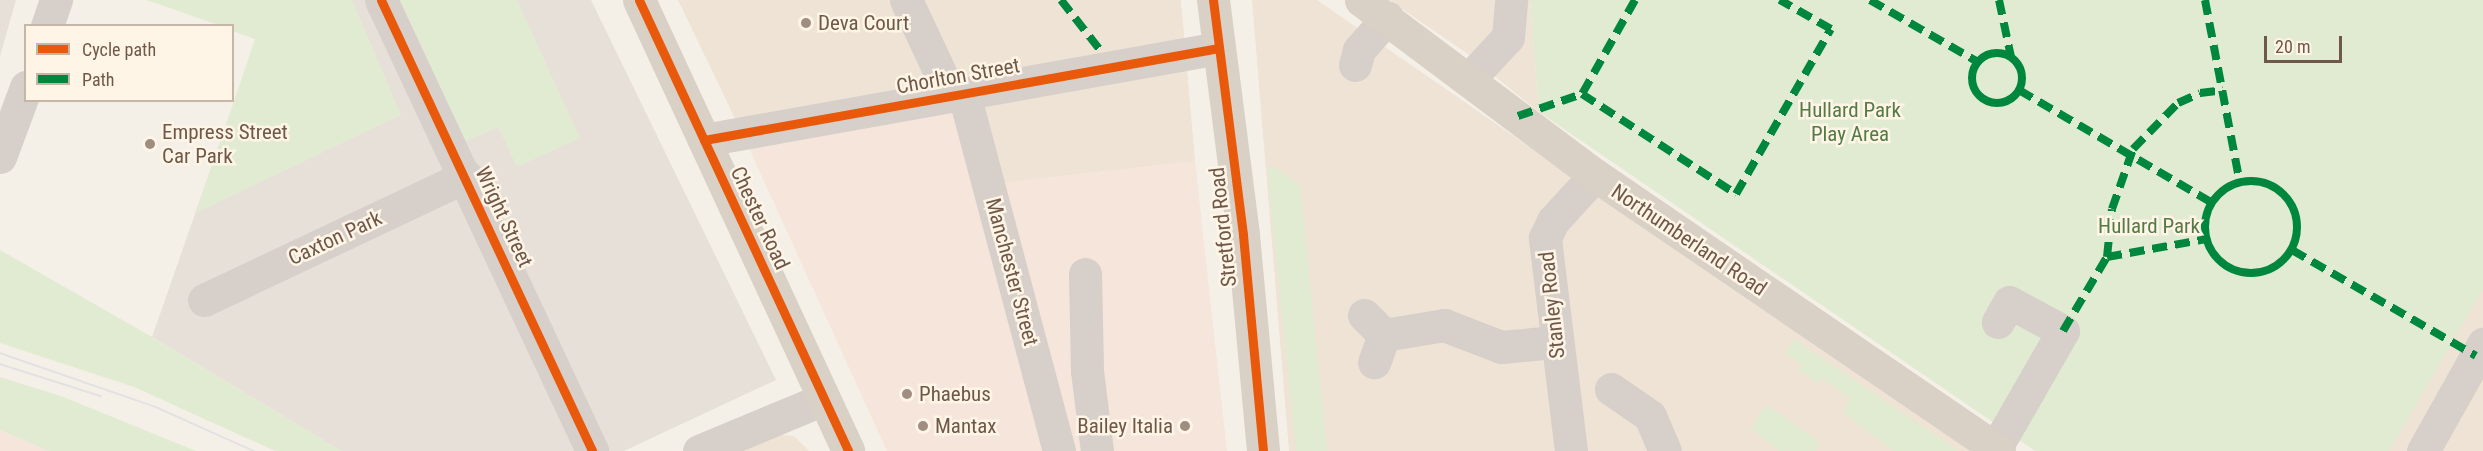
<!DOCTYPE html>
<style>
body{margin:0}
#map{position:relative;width:2483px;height:451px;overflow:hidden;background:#f5f0e7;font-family:"Roboto Condensed",sans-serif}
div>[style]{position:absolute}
.residential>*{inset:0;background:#eee3d4}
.commercial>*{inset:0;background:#f5e5da}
.industrial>*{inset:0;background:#e7e0d8}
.green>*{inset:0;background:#e1ebd2}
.minor>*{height:33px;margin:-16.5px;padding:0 16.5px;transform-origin:16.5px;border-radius:16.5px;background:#d7cfc9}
.major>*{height:33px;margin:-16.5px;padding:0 16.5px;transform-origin:16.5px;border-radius:16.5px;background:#d9d0c6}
.tram>*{height:1.5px;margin:-0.75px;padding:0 0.75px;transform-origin:0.75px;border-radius:0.75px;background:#e3e1e3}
.quiet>*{height:8px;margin-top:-4px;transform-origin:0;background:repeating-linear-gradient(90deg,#00873e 0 15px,transparent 0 23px)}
.quiet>.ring{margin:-4px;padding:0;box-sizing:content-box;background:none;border:8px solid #00873e;border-radius:50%}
.cycleway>*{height:9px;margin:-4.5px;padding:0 4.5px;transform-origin:4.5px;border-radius:4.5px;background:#e8590c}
.dots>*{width:16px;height:16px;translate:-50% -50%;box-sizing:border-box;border:3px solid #fef5e7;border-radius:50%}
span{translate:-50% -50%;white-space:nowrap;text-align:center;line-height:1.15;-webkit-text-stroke:5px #fef5e7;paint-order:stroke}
.poi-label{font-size:21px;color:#705849}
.left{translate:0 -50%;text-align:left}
.right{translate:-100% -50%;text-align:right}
.street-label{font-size:21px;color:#705849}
.park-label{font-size:21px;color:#547b45}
.legend{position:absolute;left:24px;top:24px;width:210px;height:78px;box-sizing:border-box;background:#fef5e7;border:2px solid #c5b6a8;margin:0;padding:8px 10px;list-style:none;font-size:18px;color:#705849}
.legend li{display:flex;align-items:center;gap:12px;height:30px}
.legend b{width:30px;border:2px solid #c5b6a8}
.scale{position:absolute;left:2264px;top:36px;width:78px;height:27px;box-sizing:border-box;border:3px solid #705849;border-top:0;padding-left:8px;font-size:18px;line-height:21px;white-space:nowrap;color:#705849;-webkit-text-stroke:4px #fef5e7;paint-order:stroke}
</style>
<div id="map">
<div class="residential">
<div style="clip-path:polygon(678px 0,1181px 0,1195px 161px,984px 185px,743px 135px)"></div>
<div style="clip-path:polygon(1252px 0,1317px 0,1689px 257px,1980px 451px,1289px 451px)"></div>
<div style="clip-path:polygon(1389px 0,1530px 0,1539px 112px,1465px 52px)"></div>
<div style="clip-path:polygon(2483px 289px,2483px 451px,2389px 451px,2447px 351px)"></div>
<div style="clip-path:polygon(773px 434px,794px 436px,809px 451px,737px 451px)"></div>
</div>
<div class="commercial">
<div style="clip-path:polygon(961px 96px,984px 185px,1195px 161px,1227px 451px,887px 451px,743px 135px)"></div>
<div style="clip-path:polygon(0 430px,49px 451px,0 451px)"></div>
</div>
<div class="industrial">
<div style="clip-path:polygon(0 0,16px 0,0 56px)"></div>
<div style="clip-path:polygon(147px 0,591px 0,776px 380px,624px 451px,341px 451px,152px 337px,256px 39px,233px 31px,232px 26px)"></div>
</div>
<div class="green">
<div style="clip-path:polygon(147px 0,352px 0,401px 115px,196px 213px,255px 39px,233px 31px,232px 26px,218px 25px)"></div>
<div style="clip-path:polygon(400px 0,517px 0,580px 138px,517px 167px,498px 127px,465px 142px)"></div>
<div style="clip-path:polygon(1530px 0,2483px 0,2483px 289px,2389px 451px,2035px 451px,1539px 112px)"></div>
<div style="clip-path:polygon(1267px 168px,1277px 168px,1300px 185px,1327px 451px,1296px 451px)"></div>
<div style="clip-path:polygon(0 250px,152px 337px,341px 451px,275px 451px,134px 387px,0 343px)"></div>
<div style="clip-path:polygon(1794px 339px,1957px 450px,1956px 451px,1893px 451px,1843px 412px,1850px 398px,1821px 378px,1818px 383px,1798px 370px,1801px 364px,1785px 353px)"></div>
<div style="clip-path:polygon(0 377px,61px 396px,196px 451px,49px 451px,0 430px)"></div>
<div style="clip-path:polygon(1766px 404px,1820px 442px,1815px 451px,1779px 451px,1751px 428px)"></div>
</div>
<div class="minor">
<div style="left:381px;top:0;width:498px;rotate:64.9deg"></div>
<div style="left:906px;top:0;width:106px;rotate:64.9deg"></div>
<div style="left:47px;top:26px;width:28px;rotate:-71deg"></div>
<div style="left:1355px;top:65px;width:16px;rotate:-75deg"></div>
<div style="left:1359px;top:50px;width:43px;rotate:-48.8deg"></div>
<div style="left:1469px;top:79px;width:57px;rotate:-47.1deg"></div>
<div style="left:1508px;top:37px;width:37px;rotate:-85deg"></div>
<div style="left:964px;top:94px;width:369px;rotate:75.1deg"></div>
<div style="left:704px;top:140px;width:523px;rotate:-10.13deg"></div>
<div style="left:0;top:157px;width:75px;rotate:-69.6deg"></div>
<div style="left:1085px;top:274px;width:97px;rotate:88.8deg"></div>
<div style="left:1087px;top:371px;width:81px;rotate:82.9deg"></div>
<div style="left:204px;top:300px;width:290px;rotate:-25.3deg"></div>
<div style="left:1364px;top:315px;width:28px;rotate:45deg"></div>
<div style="left:1384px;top:335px;width:29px;rotate:110deg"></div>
<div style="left:1384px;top:335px;width:61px;rotate:-9.5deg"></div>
<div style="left:1444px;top:325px;width:61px;rotate:21.1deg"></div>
<div style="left:1501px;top:347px;width:54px;rotate:-5.3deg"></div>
<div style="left:1611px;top:389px;width:47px;rotate:34.7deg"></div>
<div style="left:1650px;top:416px;width:38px;rotate:67deg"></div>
<div style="left:699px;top:451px;width:135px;rotate:-22.6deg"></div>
<div style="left:1571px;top:451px;width:215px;rotate:-97deg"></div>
<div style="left:1545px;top:238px;width:19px;rotate:-65deg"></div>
<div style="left:1553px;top:221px;width:62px;rotate:-47.6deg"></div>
<div style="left:1994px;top:451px;width:138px;rotate:-60.1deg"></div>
<div style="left:2063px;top:331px;width:61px;rotate:-151.8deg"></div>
<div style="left:2009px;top:302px;width:23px;rotate:119deg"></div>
<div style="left:2423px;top:451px;width:123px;rotate:-60.7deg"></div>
</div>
<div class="major">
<div style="left:639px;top:0;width:497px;rotate:65.1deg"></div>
<div style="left:1213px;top:0;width:237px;rotate:82.7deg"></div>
<div style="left:1243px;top:235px;width:217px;rotate:84.7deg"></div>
<div style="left:1361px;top:0;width:292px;rotate:36.8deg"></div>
<div style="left:1595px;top:175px;width:489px;rotate:34.3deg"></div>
</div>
<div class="tram">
<div style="left:0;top:353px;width:165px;rotate:19.1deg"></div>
<div style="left:156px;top:407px;width:107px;rotate:24.2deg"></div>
<div style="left:0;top:364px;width:106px;rotate:17.6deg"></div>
</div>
<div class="quiet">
<div style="left:1061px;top:0;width:63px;rotate:52deg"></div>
<div style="left:1635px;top:0;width:108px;rotate:119.4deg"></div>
<div style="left:1582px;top:94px;width:184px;rotate:33deg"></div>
<div style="left:1736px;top:194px;width:190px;rotate:-60.1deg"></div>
<div style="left:1831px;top:29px;width:59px;rotate:-150.4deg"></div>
<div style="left:1870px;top:0;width:125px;rotate:29.9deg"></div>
<div style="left:1999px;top:0;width:58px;rotate:78.1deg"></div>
<div style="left:2205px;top:0;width:186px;rotate:79.2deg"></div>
<div class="ring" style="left:1972px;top:53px;width:42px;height:42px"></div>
<div style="left:2019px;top:90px;width:224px;rotate:30.3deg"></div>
<div style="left:1518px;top:116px;width:68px;rotate:-19deg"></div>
<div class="ring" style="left:2205px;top:181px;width:84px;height:84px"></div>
<div style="left:2292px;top:250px;width:212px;rotate:29.9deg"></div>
<div style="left:2107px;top:257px;width:102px;rotate:-10.2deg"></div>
<div style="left:2063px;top:331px;width:86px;rotate:-59.3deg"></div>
<div style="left:2107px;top:257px;width:48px;rotate:-84.1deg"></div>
<div style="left:2112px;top:209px;width:64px;rotate:-70.7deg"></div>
<div style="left:2133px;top:149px;width:64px;rotate:-45.6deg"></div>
<div style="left:2178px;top:103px;width:24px;rotate:-24deg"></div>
<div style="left:2200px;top:93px;width:23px;rotate:-7deg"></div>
</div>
<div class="cycleway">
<div style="left:381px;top:0;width:498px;rotate:64.9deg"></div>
<div style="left:639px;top:0;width:497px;rotate:65.1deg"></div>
<div style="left:1213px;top:0;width:237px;rotate:82.7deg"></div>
<div style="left:1243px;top:235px;width:217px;rotate:84.7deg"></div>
<div style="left:704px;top:140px;width:523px;rotate:-10.13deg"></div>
</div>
<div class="dots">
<div style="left:806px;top:23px;background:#9f8d80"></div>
<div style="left:150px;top:144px;background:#9f8d80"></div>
<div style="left:907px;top:394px;background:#9f8d80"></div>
<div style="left:923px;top:426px;background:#9f8d80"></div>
<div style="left:1185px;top:426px;background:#9f8d80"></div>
</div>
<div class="poi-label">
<span class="left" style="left:818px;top:23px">Deva Court</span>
<span class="left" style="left:162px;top:144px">Empress Street<br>Car Park</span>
<span class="left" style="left:919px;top:394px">Phaebus</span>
<span class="left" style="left:935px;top:426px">Mantax</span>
<span class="right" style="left:1173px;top:426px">Bailey Italia</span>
</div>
<div class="street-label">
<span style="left:958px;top:76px;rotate:-10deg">Chorlton Street</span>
<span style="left:504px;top:217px;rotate:65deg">Wright Street</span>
<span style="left:760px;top:218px;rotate:65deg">Chester Road</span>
<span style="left:1223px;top:227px;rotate:-96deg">Stretford Road</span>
<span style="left:335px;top:238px;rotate:-25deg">Caxton Park</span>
<span style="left:1689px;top:240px;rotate:34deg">Northumberland Road</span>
<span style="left:1012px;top:272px;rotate:75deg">Manchester Street</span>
<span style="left:1552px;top:305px;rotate:-96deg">Stanley Road</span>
</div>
<div class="park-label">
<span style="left:1850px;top:122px">Hullard Park<br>Play Area</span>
<span style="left:2149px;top:226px">Hullard Park</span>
</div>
<ul class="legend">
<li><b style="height:8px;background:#e8590c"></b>Cycle path</li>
<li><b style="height:8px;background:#00873e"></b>Path</li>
</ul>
<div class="scale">20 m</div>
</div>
